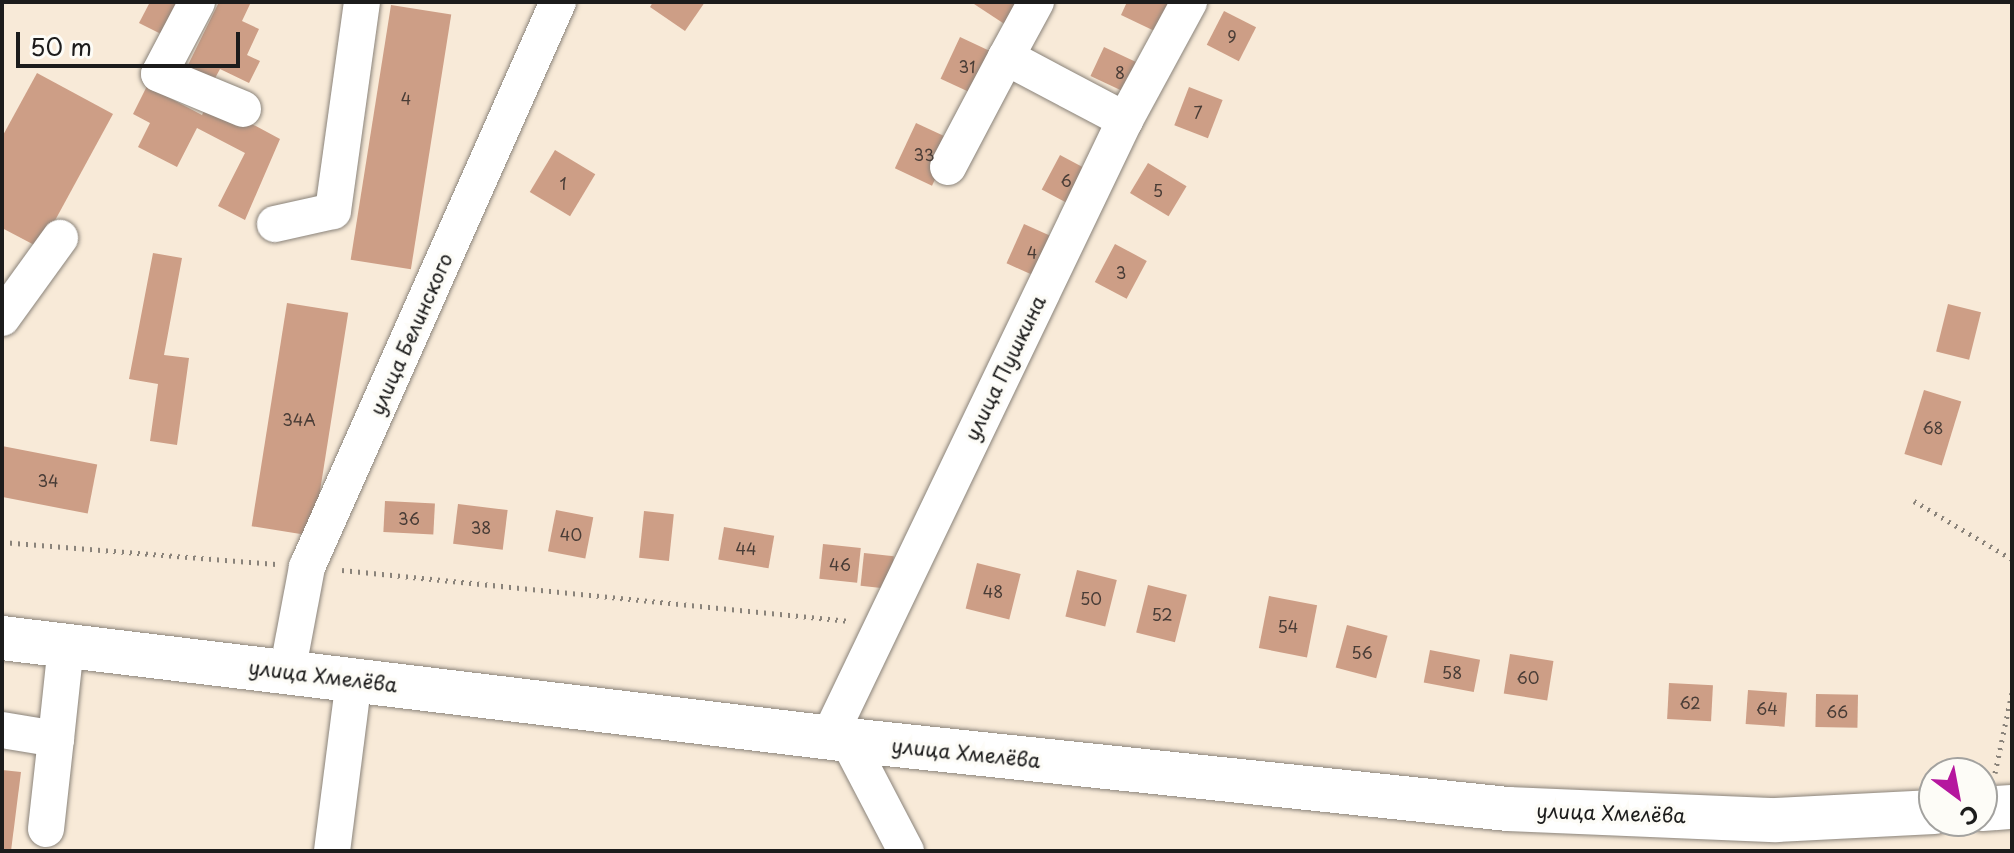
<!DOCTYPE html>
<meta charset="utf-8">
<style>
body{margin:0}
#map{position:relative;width:2014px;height:853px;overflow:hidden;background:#f8ead8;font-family:"Playpen Sans",sans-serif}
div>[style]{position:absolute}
.building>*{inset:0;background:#cd9e86;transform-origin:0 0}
.path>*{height:5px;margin-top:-2.5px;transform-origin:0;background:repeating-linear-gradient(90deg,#8a837a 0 2px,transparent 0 8px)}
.roads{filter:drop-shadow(0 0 2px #8a837a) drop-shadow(0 0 2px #8a837a)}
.minor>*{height:36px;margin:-18px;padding:0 18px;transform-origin:18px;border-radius:18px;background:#fff}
.major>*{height:44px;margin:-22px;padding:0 22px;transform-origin:22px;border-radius:22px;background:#fff}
span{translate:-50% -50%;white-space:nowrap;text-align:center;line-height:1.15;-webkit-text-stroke:7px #fdfcf7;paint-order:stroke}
.number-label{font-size:16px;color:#483c36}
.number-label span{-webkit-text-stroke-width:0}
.street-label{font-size:20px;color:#1c1c1c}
.frame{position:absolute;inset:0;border:4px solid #1c1c1c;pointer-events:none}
.north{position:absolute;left:1918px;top:757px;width:80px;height:80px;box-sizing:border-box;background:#fdfcf7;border:2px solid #a3a29f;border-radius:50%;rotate:148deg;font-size:22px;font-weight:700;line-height:32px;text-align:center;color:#1c1c1c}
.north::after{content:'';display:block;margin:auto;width:28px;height:36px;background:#b5179e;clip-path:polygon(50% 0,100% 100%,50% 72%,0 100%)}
.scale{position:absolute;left:16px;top:32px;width:224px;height:36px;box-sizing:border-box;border:4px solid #1c1c1c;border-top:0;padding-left:10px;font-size:24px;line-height:28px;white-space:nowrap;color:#1c1c1c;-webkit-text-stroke:6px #fdfcf7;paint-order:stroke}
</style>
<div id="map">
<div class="building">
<div style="clip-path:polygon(150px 2px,187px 2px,169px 38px,139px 23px)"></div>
<div style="clip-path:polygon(219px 2px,251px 2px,242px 21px,259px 29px,247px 55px,260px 61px,249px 83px,220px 69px,214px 80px,187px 67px)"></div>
<div style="clip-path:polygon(653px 2px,705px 2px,685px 31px,650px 7px)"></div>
<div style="clip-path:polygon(971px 2px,1027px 2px,1012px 29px)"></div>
<div style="clip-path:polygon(1127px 2px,1167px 2px,1179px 8px,1165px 36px,1121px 15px)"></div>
<div style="left:391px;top:5px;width:61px;height:258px;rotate:9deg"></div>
<div style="left:1224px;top:11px;width:36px;height:38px;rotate:27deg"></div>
<div style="left:960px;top:37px;width:40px;height:46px;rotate:25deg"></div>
<div style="left:1104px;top:47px;width:50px;height:32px;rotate:25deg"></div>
<div style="clip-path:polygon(37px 73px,113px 114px,40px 248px,2px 228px,2px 137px)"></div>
<div style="clip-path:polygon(147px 86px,202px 115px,209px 101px,280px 139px,245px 220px,218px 206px,245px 153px,197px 128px,177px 167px,138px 147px,150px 123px,133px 114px)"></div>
<div style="left:1189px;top:87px;width:36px;height:41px;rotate:21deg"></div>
<div style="left:916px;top:123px;width:41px;height:50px;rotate:25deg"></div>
<div style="left:555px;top:150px;width:47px;height:49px;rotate:31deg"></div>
<div style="left:1060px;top:155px;width:34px;height:39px;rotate:28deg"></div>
<div style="left:1148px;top:163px;width:45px;height:35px;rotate:31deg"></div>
<div style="left:1024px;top:224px;width:36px;height:43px;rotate:24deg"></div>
<div style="left:1115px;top:244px;width:36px;height:43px;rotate:28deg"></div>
<div style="clip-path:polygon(153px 253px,182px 258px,164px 355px,189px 358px,177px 445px,150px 441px,158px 384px,129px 379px)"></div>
<div style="left:287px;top:303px;width:62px;height:226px;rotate:9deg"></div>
<div style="left:1948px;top:304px;width:34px;height:49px;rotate:14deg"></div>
<div style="left:1924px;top:390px;width:39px;height:67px;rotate:17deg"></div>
<div style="left:2px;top:446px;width:97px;height:50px;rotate:11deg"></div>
<div style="left:385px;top:501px;width:50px;height:31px;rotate:3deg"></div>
<div style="left:458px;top:504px;width:50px;height:40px;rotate:7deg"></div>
<div style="left:556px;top:510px;width:38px;height:42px;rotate:11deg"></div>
<div style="left:644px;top:511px;width:30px;height:47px;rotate:6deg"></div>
<div style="left:724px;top:527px;width:51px;height:33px;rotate:10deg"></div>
<div style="left:823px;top:544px;width:38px;height:35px;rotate:6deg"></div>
<div style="left:864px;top:553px;width:30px;height:33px;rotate:6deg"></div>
<div style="left:977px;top:563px;width:45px;height:47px;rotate:14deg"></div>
<div style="left:1077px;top:570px;width:41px;height:48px;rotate:14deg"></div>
<div style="left:1148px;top:585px;width:40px;height:49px;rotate:14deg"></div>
<div style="left:1269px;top:596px;width:49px;height:53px;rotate:11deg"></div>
<div style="left:1347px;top:625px;width:42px;height:44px;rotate:15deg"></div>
<div style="left:1430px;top:650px;width:51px;height:33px;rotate:11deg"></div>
<div style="left:1510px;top:654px;width:44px;height:40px;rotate:9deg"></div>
<div style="left:1669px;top:683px;width:44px;height:36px;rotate:3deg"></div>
<div style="left:1748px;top:690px;width:39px;height:34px;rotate:4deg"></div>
<div style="left:1816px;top:694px;width:42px;height:33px;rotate:1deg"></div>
<div style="clip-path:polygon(2px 770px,21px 772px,11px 851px,2px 851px)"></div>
</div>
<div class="path">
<div style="left:1914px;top:501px;width:114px;rotate:30.6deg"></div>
<div style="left:2px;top:542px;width:275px;rotate:4.6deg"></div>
<div style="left:342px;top:570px;width:510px;rotate:5.74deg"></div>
<div style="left:1995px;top:773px;width:83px;rotate:-78.1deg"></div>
</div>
<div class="roads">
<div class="minor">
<div style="left:197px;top:2px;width:81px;rotate:117.8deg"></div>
<div style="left:159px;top:74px;width:91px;rotate:22.6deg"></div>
<div style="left:1036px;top:2px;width:63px;rotate:118.6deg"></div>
<div style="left:1006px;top:57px;width:135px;rotate:27.9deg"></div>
<div style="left:948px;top:167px;width:124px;rotate:-62.2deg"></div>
<div style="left:275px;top:224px;width:59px;rotate:-12.6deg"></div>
<div style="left:333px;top:211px;width:211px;rotate:-82.1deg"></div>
<div style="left:2px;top:318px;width:99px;rotate:-54.1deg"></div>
<div style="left:287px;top:673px;width:108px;rotate:-79.3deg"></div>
<div style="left:307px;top:567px;width:618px;rotate:-66.05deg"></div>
<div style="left:2px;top:730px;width:55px;rotate:9.5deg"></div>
<div style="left:56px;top:739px;width:94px;rotate:-83.9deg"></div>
<div style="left:829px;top:737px;width:684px;rotate:-64.37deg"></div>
<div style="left:1125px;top:120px;width:134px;rotate:-61.5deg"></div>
<div style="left:848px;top:740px;width:125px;rotate:62.4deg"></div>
<div style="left:46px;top:829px;width:91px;rotate:-83.7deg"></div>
<div style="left:332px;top:851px;width:172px;rotate:-82.7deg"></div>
</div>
<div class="major">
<div style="left:2px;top:638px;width:852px;rotate:6.87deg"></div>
<div style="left:848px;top:740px;width:664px;rotate:5.97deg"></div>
<div style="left:1508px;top:809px;width:268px;rotate:2.4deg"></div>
<div style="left:1776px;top:820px;width:158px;rotate:-2.9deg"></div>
<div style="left:1982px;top:809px;width:30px;rotate:-4deg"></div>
</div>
</div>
<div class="number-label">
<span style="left:1232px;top:36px">9</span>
<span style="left:967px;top:66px">31</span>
<span style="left:1120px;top:72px">8</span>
<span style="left:406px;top:98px">4</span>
<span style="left:1198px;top:112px">7</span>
<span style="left:924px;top:154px">33</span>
<span style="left:1066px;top:180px">6</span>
<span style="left:563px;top:183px">1</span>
<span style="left:1158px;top:190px">5</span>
<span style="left:1032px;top:252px">4</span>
<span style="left:1121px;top:272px">3</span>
<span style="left:299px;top:419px">34А</span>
<span style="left:1933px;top:427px">68</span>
<span style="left:48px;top:480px">34</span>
<span style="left:409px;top:518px">36</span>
<span style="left:481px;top:527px">38</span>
<span style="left:571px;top:534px">40</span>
<span style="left:746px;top:548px">44</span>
<span style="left:840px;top:564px">46</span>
<span style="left:993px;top:591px">48</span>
<span style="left:1091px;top:598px">50</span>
<span style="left:1162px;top:614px">52</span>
<span style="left:1288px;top:626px">54</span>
<span style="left:1362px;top:652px">56</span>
<span style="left:1452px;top:672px">58</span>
<span style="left:1528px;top:677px">60</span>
<span style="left:1690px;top:702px">62</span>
<span style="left:1767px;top:708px">64</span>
<span style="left:1837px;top:711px">66</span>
</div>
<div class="street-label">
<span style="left:411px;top:334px;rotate:-66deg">улица Белинского</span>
<span style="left:1005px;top:368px;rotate:-64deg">улица Пушкина</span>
<span style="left:323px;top:676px;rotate:7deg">улица Хмелёва</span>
<span style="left:966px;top:753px;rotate:6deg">улица Хмелёва</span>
<span style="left:1611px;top:813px;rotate:2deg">улица Хмелёва</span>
</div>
<div class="frame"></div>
<div class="north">С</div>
<div class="scale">50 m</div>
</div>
